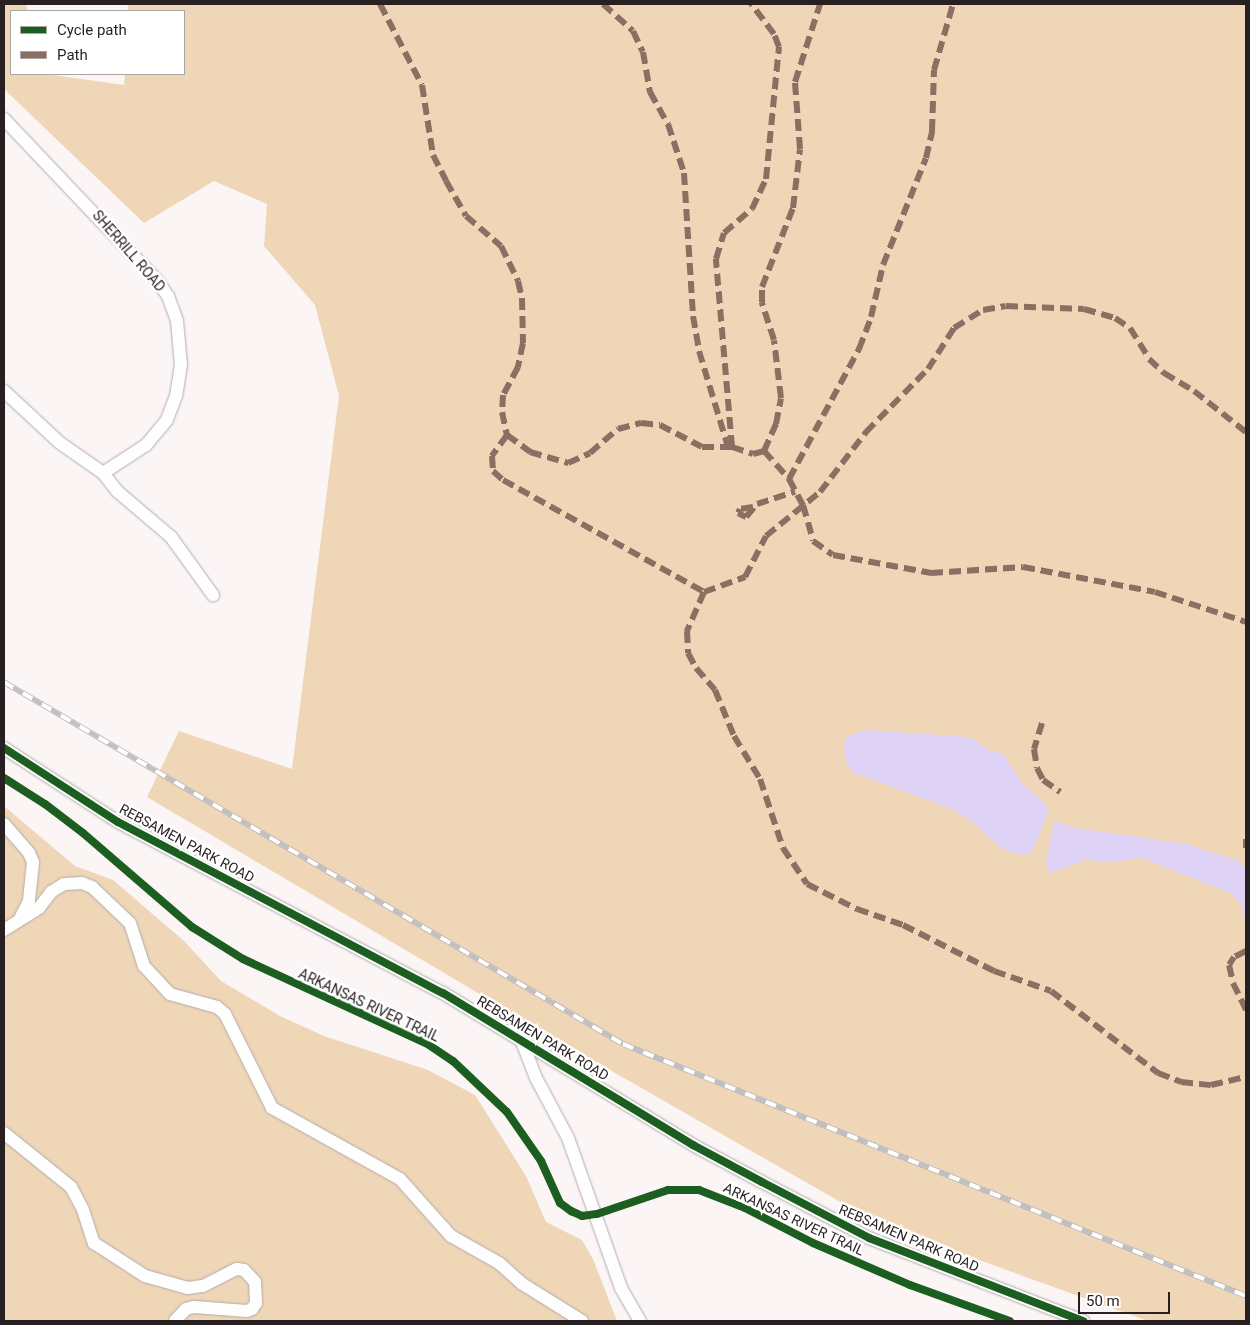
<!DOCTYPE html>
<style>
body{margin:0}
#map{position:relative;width:1250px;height:1325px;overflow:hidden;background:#fbf5f6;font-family:Roboto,sans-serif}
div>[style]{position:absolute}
.green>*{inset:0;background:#efd6b7}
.water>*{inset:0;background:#ded3f7}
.roads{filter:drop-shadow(0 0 1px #b3acad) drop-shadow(0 0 1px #b3acad)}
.minor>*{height:12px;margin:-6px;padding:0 6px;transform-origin:6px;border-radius:6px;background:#fefefe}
.rail>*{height:5.5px;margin-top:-2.75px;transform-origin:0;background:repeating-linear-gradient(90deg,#fff 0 11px,#c2bfc0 0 22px);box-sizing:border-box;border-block:1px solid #c2bfc0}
.quiet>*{height:6px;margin-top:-3px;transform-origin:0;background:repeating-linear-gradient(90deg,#8d6e63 0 12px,transparent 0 18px)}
.cycleway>*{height:8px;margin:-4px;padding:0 4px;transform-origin:4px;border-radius:4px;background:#1b5e20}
span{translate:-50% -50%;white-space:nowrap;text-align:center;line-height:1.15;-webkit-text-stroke:5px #fff;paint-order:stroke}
.street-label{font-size:14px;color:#281f21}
.frame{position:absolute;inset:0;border:5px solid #281f21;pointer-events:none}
.legend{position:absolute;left:10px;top:10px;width:175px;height:65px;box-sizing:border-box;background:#fff;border:1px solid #a9a5a6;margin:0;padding:6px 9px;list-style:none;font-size:15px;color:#281f21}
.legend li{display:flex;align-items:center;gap:10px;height:25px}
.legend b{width:25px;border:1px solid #a9a5a6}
.scale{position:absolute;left:1078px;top:1292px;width:92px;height:22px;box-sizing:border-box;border:2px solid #281f21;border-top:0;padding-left:6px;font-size:15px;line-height:18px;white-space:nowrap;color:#281f21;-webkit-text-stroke:4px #fff;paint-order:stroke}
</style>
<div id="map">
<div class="green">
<div style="clip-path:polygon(4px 4px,26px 4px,28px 11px,11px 11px,11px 74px,46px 74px,124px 85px,125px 74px,184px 74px,184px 11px,128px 11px,128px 4px,1246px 4px,1246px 1321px,1148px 1321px,879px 1224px,549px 1035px,147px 797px,179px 731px,292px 769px,339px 396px,315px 305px,264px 246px,267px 204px,214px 181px,144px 223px,4px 89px)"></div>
<div style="clip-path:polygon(4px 806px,75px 866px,113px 880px,184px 941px,221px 981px,280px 1016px,324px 1036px,428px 1070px,475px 1095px,526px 1176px,546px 1222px,582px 1240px,593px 1259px,617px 1321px,4px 1321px)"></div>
</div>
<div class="water">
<div style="clip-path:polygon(867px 730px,969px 737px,992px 752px,1003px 753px,1021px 782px,1046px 805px,1048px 812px,1032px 852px,1019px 855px,1001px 848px,971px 821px,952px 809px,852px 772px,845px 758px,844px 745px,848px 736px)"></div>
<div style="clip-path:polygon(1054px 821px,1076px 828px,1186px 844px,1239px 861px,1246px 869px,1246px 925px,1241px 903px,1230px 893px,1140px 857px,1116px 862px,1085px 860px,1050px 873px,1046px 863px)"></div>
</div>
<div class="roads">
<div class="minor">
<div style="left:4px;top:119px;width:221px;rotate:46.5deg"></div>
<div style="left:156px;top:279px;width:21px;rotate:55deg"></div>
<div style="left:168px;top:296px;width:27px;rotate:70deg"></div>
<div style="left:177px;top:321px;width:44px;rotate:84.8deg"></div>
<div style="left:181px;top:365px;width:31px;rotate:99deg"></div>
<div style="left:176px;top:396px;width:26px;rotate:111deg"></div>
<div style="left:167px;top:420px;width:33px;rotate:130deg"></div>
<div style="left:146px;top:445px;width:51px;rotate:146.9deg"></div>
<div style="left:4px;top:391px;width:76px;rotate:42.9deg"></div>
<div style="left:60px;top:443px;width:52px;rotate:34.9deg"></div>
<div style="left:103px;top:473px;width:23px;rotate:52deg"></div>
<div style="left:117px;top:491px;width:71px;rotate:40.4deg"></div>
<div style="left:171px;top:537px;width:72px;rotate:54.1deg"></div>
<div style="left:4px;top:748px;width:136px;rotate:33deg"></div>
<div style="left:118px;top:822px;width:367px;rotate:27.8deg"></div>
<div style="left:443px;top:993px;width:293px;rotate:31.3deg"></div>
<div style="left:693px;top:1145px;width:78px;rotate:28.2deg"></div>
<div style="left:762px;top:1182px;width:121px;rotate:27.6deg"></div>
<div style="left:869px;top:1238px;width:230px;rotate:21.2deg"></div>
<div style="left:4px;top:824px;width:38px;rotate:49deg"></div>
<div style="left:29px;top:853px;width:10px;rotate:66deg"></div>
<div style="left:33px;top:862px;width:39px;rotate:96deg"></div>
<div style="left:29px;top:901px;width:18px;rotate:117deg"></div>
<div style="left:4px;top:930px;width:41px;rotate:-32.2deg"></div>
<div style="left:39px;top:908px;width:20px;rotate:-53deg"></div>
<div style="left:51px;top:892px;width:15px;rotate:-32deg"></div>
<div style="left:64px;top:884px;width:18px;rotate:-3deg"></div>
<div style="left:82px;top:883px;width:11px;rotate:22deg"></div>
<div style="left:92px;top:887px;width:52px;rotate:43.5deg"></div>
<div style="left:130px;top:923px;width:45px;rotate:72deg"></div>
<div style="left:144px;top:966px;width:38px;rotate:47deg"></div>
<div style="left:170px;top:994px;width:49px;rotate:15.5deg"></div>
<div style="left:217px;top:1007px;width:11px;rotate:41deg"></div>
<div style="left:225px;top:1014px;width:105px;rotate:63.4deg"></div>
<div style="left:272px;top:1108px;width:146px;rotate:29deg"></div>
<div style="left:400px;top:1179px;width:76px;rotate:48.2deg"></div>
<div style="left:451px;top:1236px;width:55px;rotate:29.4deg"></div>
<div style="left:499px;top:1263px;width:30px;rotate:42deg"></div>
<div style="left:521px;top:1283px;width:72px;rotate:31.9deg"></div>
<div style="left:521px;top:1039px;width:42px;rotate:69deg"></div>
<div style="left:536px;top:1078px;width:68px;rotate:61.9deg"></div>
<div style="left:568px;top:1138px;width:159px;rotate:70.5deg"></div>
<div style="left:621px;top:1288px;width:38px;rotate:60deg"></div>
<div style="left:4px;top:1133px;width:86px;rotate:38.9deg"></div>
<div style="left:71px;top:1187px;width:26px;rotate:62deg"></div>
<div style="left:83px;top:1210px;width:35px;rotate:72deg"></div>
<div style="left:94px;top:1243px;width:61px;rotate:32.9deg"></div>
<div style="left:145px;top:1276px;width:45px;rotate:15.6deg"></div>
<div style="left:188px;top:1288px;width:15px;rotate:-8deg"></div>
<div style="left:203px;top:1286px;width:38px;rotate:-27deg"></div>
<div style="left:237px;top:1269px;width:7px;rotate:8deg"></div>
<div style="left:244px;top:1270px;width:16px;rotate:47deg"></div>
<div style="left:255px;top:1282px;width:21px;rotate:87deg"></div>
<div style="left:256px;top:1303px;width:7px;rotate:124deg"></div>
<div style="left:252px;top:1309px;width:5px;rotate:158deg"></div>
<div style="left:247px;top:1311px;width:53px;rotate:-175.7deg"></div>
<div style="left:194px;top:1307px;width:8px;rotate:166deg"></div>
<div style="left:186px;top:1309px;width:16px;rotate:133deg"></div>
</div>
</div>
<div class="rail">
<div style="left:4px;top:682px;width:717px;rotate:30.32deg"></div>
<div style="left:623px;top:1044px;width:672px;rotate:22.02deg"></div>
</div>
<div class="quiet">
<div style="left:380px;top:4px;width:91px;rotate:62.6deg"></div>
<div style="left:422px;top:85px;width:71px;rotate:81.1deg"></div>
<div style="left:433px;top:155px;width:29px;rotate:63deg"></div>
<div style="left:446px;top:181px;width:40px;rotate:60.3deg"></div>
<div style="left:466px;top:216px;width:46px;rotate:40.6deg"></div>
<div style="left:501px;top:246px;width:39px;rotate:64deg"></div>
<div style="left:518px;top:281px;width:17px;rotate:77deg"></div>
<div style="left:522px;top:298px;width:45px;rotate:88.7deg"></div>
<div style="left:523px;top:343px;width:25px;rotate:102deg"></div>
<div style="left:518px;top:367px;width:32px;rotate:118deg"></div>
<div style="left:503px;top:395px;width:17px;rotate:93deg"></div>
<div style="left:502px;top:412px;width:24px;rotate:78deg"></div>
<div style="left:507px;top:435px;width:29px;rotate:36deg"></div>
<div style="left:530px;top:452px;width:40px;rotate:16deg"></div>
<div style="left:568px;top:463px;width:24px;rotate:-24deg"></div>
<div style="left:590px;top:453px;width:37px;rotate:-41deg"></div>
<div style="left:618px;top:429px;width:24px;rotate:-15deg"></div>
<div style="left:641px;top:423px;width:19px;rotate:6deg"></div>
<div style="left:660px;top:425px;width:47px;rotate:27.6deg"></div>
<div style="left:702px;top:447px;width:30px"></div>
<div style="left:732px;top:447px;width:22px;rotate:18deg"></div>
<div style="left:753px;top:454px;width:11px;rotate:-15deg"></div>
<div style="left:764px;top:451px;width:30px;rotate:-66deg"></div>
<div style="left:776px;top:424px;width:26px;rotate:-79deg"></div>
<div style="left:781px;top:398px;width:58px;rotate:-96.9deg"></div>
<div style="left:774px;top:340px;width:40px;rotate:-108deg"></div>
<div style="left:762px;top:302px;width:15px;rotate:-90deg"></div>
<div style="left:762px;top:287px;width:85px;rotate:-68.6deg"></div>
<div style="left:793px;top:208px;width:59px;rotate:-83.2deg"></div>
<div style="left:800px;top:149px;width:67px;rotate:-94.3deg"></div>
<div style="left:795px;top:82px;width:82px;rotate:-72.2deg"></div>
<div style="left:603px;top:4px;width:40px;rotate:42deg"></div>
<div style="left:633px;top:31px;width:23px;rotate:65deg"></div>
<div style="left:643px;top:52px;width:41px;rotate:80.1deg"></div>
<div style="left:650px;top:92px;width:37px;rotate:61deg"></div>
<div style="left:668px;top:124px;width:52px;rotate:71.9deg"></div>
<div style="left:684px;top:173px;width:143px;rotate:86.4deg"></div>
<div style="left:693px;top:316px;width:36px;rotate:80deg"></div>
<div style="left:699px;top:351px;width:100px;rotate:73.2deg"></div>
<div style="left:507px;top:435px;width:26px;rotate:126deg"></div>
<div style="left:492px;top:456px;width:15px;rotate:86deg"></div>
<div style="left:493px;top:471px;width:13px;rotate:42deg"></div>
<div style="left:503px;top:480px;width:230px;rotate:29.1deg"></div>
<div style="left:704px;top:592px;width:44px;rotate:-20.1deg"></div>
<div style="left:745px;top:577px;width:46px;rotate:-62.9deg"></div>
<div style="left:766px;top:536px;width:70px;rotate:-39.2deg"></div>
<div style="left:820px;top:492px;width:76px;rotate:-52.5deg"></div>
<div style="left:866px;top:432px;width:88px;rotate:-45.5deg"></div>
<div style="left:928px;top:369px;width:49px;rotate:-57.6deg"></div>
<div style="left:954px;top:328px;width:34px;rotate:-32deg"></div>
<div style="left:983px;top:310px;width:23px;rotate:-10deg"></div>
<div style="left:1006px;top:306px;width:78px;rotate:2.2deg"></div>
<div style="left:1084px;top:309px;width:32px;rotate:16deg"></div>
<div style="left:1115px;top:318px;width:18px;rotate:34deg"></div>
<div style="left:1130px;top:328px;width:36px;rotate:58deg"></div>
<div style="left:1149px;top:359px;width:21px;rotate:43deg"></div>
<div style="left:1164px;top:373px;width:35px;rotate:31deg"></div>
<div style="left:1194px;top:391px;width:66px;rotate:38.3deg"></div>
<div style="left:732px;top:447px;width:189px;rotate:-94.9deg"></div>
<div style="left:716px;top:259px;width:27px;rotate:-73deg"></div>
<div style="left:724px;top:233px;width:37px;rotate:-41deg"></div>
<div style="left:752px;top:209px;width:33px;rotate:-65deg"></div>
<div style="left:766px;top:179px;width:133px;rotate:-84.4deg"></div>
<div style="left:779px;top:47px;width:14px;rotate:-111deg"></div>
<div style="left:774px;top:34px;width:38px;rotate:-127deg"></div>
<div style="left:764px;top:451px;width:38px;rotate:48deg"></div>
<div style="left:789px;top:479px;width:30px;rotate:62deg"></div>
<div style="left:803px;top:505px;width:37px;rotate:74deg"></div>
<div style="left:813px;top:541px;width:24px;rotate:35deg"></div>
<div style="left:833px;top:555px;width:100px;rotate:10.4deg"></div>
<div style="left:931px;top:573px;width:92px;rotate:-3.7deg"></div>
<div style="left:1023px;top:567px;width:134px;rotate:10.7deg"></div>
<div style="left:1155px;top:592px;width:96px;rotate:18.2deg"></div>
<div style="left:789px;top:479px;width:148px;rotate:-61.7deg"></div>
<div style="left:859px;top:349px;width:34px;rotate:-69deg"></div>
<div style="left:871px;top:317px;width:53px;rotate:-77deg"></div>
<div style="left:883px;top:265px;width:115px;rotate:-68.1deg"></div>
<div style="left:926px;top:158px;width:28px;rotate:-77deg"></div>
<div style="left:932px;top:131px;width:61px;rotate:-88.1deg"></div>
<div style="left:934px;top:70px;width:69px;rotate:-73.9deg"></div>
<div style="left:753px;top:507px;width:13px;rotate:171deg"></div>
<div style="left:740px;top:509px;width:4px;rotate:117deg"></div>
<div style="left:738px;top:513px;width:9px;rotate:27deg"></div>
<div style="left:746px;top:517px;width:17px;rotate:-50deg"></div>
<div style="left:757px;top:504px;width:40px;rotate:-18deg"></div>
<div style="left:704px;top:592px;width:43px;rotate:113.6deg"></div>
<div style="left:687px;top:631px;width:22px;rotate:87deg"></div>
<div style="left:688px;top:653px;width:17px;rotate:62deg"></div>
<div style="left:696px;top:668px;width:29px;rotate:49deg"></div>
<div style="left:715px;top:690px;width:50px;rotate:67.6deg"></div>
<div style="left:734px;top:736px;width:50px;rotate:58.8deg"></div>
<div style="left:760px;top:779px;width:73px;rotate:71.6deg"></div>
<div style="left:783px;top:848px;width:43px;rotate:56.3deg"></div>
<div style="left:807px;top:884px;width:56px;rotate:26.6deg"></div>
<div style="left:857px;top:909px;width:49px;rotate:19.2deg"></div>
<div style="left:903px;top:925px;width:102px;rotate:26.8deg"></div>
<div style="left:994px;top:971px;width:60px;rotate:19.3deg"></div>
<div style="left:1051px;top:991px;width:135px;rotate:37.5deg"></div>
<div style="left:1158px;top:1073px;width:25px;rotate:21deg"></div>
<div style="left:1181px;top:1082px;width:30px;rotate:6deg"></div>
<div style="left:1211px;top:1085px;width:36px;rotate:-13deg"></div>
<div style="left:1042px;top:723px;width:27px;rotate:107deg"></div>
<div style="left:1034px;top:749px;width:19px;rotate:81deg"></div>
<div style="left:1037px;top:768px;width:13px;rotate:63deg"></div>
<div style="left:1043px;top:780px;width:21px;rotate:35deg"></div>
<div style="left:1246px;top:839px;width:9px;rotate:90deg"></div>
<div style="left:1246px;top:951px;width:13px;rotate:153deg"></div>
<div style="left:1234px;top:957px;width:9px;rotate:122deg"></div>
<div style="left:1229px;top:965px;width:18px;rotate:77deg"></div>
<div style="left:1233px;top:983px;width:30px;rotate:64deg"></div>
</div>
<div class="cycleway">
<div style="left:4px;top:748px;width:136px;rotate:33deg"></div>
<div style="left:118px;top:822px;width:367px;rotate:27.8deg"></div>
<div style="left:443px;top:993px;width:293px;rotate:31.3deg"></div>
<div style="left:693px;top:1145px;width:78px;rotate:28.2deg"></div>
<div style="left:762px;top:1182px;width:121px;rotate:27.6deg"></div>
<div style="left:869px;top:1238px;width:230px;rotate:21.2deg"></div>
<div style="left:4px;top:778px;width:49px;rotate:32.4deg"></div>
<div style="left:45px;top:804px;width:48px;rotate:37.3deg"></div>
<div style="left:83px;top:833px;width:144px;rotate:40.8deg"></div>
<div style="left:192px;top:927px;width:60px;rotate:32.1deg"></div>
<div style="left:243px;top:959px;width:201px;rotate:24.7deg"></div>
<div style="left:426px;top:1043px;width:32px;rotate:34deg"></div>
<div style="left:453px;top:1061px;width:74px;rotate:43.4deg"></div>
<div style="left:507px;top:1112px;width:60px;rotate:55.2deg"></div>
<div style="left:541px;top:1161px;width:46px;rotate:65.7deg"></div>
<div style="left:560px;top:1203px;width:14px;rotate:36deg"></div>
<div style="left:571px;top:1211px;width:12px;rotate:24deg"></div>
<div style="left:582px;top:1216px;width:15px;rotate:-8deg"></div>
<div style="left:597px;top:1214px;width:75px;rotate:-18.7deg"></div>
<div style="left:668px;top:1190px;width:31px"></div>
<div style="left:699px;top:1190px;width:49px;rotate:21.4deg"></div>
<div style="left:745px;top:1208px;width:76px;rotate:27.2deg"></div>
<div style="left:813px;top:1243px;width:106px;rotate:23.4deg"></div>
<div style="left:910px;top:1285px;width:106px;rotate:19.8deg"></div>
</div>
<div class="street-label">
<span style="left:129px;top:251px;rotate:49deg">SHERRILL ROAD</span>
<span style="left:187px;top:843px;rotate:28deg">REBSAMEN PARK ROAD</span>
<span style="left:369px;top:1005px;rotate:25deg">ARKANSAS RIVER TRAIL</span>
<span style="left:543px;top:1038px;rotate:31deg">REBSAMEN PARK ROAD</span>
<span style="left:794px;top:1219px;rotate:25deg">ARKANSAS RIVER TRAIL</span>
<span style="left:909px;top:1238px;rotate:23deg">REBSAMEN PARK ROAD</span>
</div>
<div class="frame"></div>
<ul class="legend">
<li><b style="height:6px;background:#1b5e20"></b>Cycle path</li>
<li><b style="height:6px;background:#8d6e63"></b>Path</li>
</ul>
<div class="scale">50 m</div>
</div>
